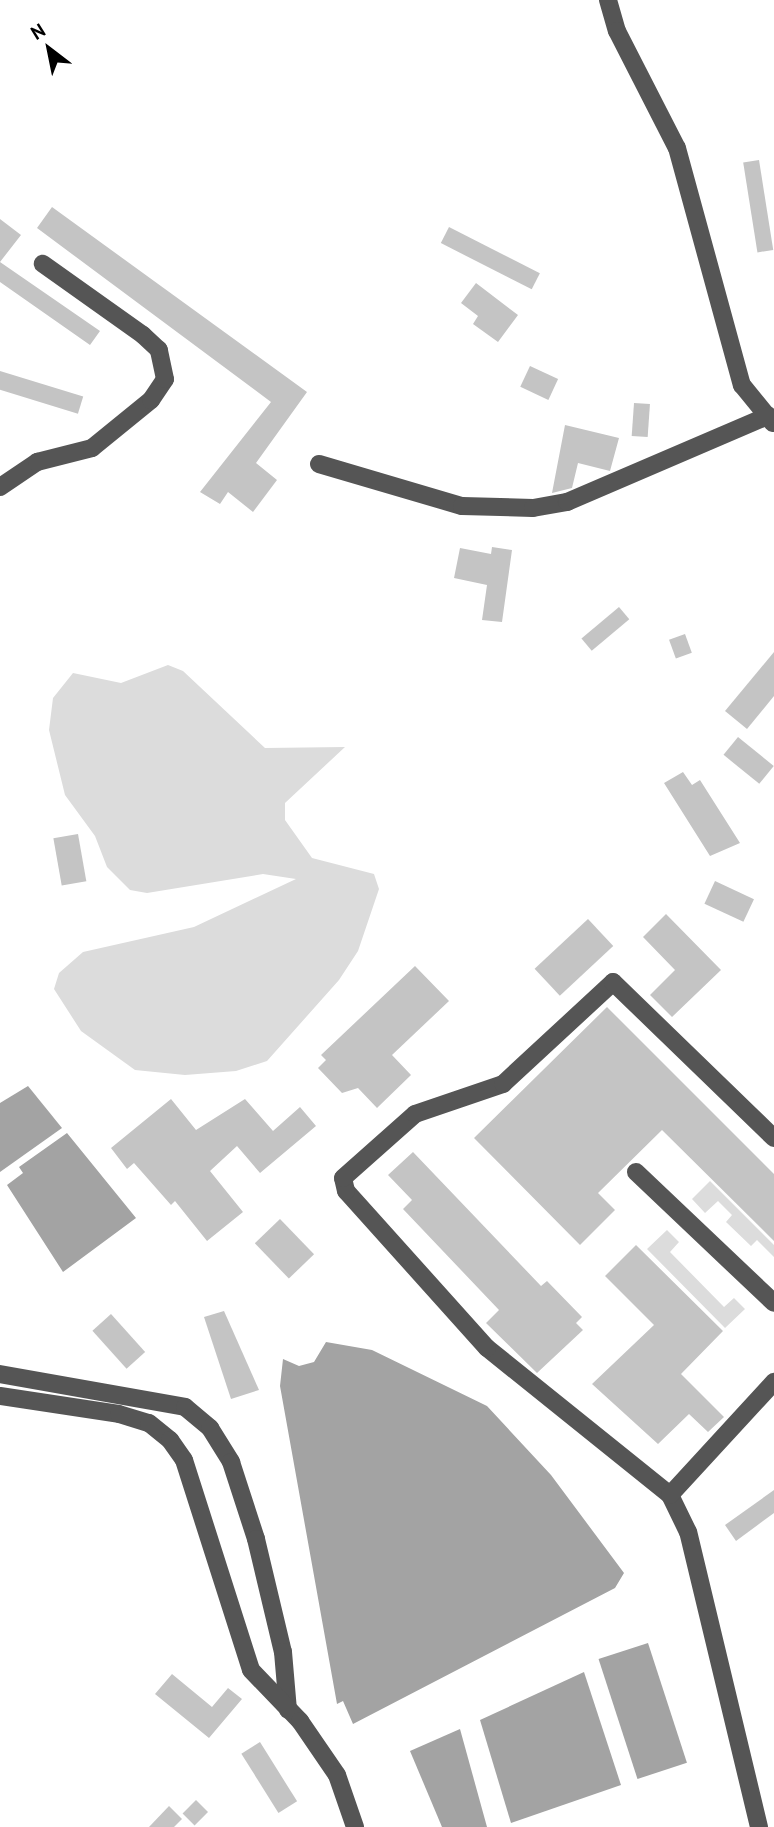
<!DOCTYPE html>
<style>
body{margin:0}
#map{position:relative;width:774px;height:1827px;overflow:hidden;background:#fff;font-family:"PT Sans",sans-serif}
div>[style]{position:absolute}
.green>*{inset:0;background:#dcdcdc}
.water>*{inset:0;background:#a3a3a3;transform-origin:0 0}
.building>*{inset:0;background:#c4c4c4;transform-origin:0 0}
.minor>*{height:18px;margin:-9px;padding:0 9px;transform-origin:9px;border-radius:9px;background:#555}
span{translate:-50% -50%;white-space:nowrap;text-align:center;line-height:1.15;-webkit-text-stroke:7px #fff;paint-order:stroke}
.north{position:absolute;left:14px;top:14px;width:70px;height:70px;-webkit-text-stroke:5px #fff;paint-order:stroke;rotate:328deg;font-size:19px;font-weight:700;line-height:28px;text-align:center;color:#000}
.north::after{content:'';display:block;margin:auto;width:24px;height:32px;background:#000;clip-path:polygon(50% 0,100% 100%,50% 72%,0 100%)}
</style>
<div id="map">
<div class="green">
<div style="clip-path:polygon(168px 665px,183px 671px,265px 748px,345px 747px,285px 803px,285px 820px,312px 858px,374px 874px,379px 889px,358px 951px,339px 980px,267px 1061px,236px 1071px,185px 1075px,135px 1070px,81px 1031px,54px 989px,59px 973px,83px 952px,194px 927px,296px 879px,263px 874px,147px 893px,130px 890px,107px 867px,95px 836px,65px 795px,49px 730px,53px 698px,73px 673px,121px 683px)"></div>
<div style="clip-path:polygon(710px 1181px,774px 1245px,774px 1257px,757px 1240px,751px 1246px,726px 1222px,732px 1215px,718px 1201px,705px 1213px,692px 1199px)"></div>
<div style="clip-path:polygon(667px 1230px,679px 1242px,670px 1252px,724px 1307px,734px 1298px,745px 1309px,725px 1328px,647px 1249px)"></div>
</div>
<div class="water">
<div style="clip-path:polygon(28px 1086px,62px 1128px,0 1172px,0 1103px)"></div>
<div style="clip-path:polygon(67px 1133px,136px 1218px,63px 1272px,7px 1185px,23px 1173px,19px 1167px)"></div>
<div style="clip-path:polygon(326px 1342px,372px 1350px,487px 1406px,551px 1475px,624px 1573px,615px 1588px,353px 1724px,343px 1701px,337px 1704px,280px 1386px,283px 1359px,299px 1366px,314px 1362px)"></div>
<div style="left:648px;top:1643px;width:126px;height:52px;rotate:72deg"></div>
<div style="clip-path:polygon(584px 1672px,621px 1785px,511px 1823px,480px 1720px)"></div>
<div style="clip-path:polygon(460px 1729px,487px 1827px,442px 1827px,410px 1751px)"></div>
</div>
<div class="building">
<div style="left:759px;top:160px;width:91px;height:16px;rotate:81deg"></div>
<div style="clip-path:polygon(52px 207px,307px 392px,256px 463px,277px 480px,253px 512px,228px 492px,220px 504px,200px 492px,271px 402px,37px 228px)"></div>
<div style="clip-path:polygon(0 219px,21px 235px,0 262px,100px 331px,90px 345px,0 282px)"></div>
<div style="left:449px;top:227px;width:102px;height:18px;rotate:27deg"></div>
<div style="clip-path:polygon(476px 283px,518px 315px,498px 342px,473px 324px,478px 316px,461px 303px)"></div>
<div style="left:530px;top:366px;width:31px;height:23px;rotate:25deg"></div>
<div style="left:0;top:371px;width:87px;height:18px;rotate:17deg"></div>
<div style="left:634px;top:403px;width:16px;height:33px;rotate:4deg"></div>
<div style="clip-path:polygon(565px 425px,619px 438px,610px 471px,578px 463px,572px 488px,552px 493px)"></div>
<div style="clip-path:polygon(492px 547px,512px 550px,502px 622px,482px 620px,487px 585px,454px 578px,460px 548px,491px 554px)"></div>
<div style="left:619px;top:607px;width:16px;height:49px;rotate:50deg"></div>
<div style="left:685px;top:634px;width:20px;height:17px;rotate:70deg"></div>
<div style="clip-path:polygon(774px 652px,774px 696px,747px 729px,725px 711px)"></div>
<div style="left:738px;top:737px;width:46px;height:23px;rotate:39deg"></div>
<div style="clip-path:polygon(683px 772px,692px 785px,700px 780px,740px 843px,710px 856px,664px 783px)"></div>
<div style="left:78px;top:834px;width:48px;height:25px;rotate:80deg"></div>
<div style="left:715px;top:881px;width:43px;height:25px;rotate:25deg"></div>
<div style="clip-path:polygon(666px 914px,721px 970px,672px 1017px,650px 995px,675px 970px,643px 937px)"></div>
<div style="left:588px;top:919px;width:37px;height:73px;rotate:47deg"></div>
<div style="clip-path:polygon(415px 966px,449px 1001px,392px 1055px,411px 1075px,377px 1108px,358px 1088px,342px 1093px,318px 1068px,326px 1060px,321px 1055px)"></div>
<div style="clip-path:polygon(607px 1007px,774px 1174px,774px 1241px,662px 1130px,598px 1193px,615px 1210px,580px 1245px,474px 1138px)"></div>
<div style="clip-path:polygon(171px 1099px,196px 1130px,245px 1099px,273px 1131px,300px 1107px,316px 1126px,260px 1173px,237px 1146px,210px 1171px,243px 1212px,207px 1241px,175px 1201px,171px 1205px,134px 1163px,127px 1169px,111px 1148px)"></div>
<div style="clip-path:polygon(413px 1152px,541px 1286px,547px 1281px,582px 1317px,576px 1323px,583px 1330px,537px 1373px,486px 1323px,499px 1310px,403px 1209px,412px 1200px,388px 1175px)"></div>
<div style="left:280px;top:1219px;width:49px;height:35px;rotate:46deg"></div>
<div style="clip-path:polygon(636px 1245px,723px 1331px,681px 1374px,724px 1417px,708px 1432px,689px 1414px,658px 1444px,592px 1384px,654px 1325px,605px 1276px)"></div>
<div style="clip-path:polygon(224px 1311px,259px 1390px,231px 1399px,204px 1317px)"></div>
<div style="left:111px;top:1314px;width:51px;height:25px;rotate:48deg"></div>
<div style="clip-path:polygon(774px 1490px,774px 1513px,736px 1541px,725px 1525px)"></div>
<div style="clip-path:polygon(172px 1674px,212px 1707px,228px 1688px,242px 1699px,209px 1738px,155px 1694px)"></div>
<div style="left:260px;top:1742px;width:70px;height:22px;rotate:58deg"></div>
<div style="left:196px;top:1800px;width:17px;height:19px;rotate:45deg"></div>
<div style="clip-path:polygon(169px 1806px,182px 1819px,174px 1827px,149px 1827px)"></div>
</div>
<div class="minor">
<div style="left:608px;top:0;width:32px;rotate:74deg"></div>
<div style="left:617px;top:31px;width:131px;rotate:62.9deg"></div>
<div style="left:677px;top:148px;width:246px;rotate:74.7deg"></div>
<div style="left:742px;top:385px;width:49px;rotate:50.8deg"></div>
<div style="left:319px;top:464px;width:149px;rotate:16.4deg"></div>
<div style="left:462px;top:506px;width:71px;rotate:1.6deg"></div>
<div style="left:533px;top:508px;width:35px;rotate:-10deg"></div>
<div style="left:567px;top:502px;width:219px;rotate:-23.2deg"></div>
<div style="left:0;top:487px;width:45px;rotate:-34deg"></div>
<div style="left:37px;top:462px;width:57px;rotate:-14.3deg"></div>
<div style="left:92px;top:448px;width:76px;rotate:-39.1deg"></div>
<div style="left:151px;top:400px;width:25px;rotate:-56deg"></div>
<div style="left:165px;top:379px;width:30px;rotate:-102deg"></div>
<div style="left:159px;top:350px;width:22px;rotate:-137deg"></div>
<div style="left:143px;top:335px;width:123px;rotate:-144.6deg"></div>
<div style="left:636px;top:1172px;width:190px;rotate:43.5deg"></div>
<div style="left:0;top:1374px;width:188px;rotate:10.1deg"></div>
<div style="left:185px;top:1407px;width:33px;rotate:40deg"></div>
<div style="left:210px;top:1428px;width:40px;rotate:58deg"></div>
<div style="left:231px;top:1462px;width:81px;rotate:72deg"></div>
<div style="left:256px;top:1539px;width:116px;rotate:76.6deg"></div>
<div style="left:283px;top:1652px;width:58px;rotate:85.1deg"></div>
<div style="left:0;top:1396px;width:120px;rotate:8.6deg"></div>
<div style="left:119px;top:1414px;width:31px;rotate:17deg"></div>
<div style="left:149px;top:1423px;width:27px;rotate:39deg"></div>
<div style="left:170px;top:1440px;width:24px;rotate:55deg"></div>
<div style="left:184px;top:1460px;width:220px;rotate:72.3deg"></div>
<div style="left:251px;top:1670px;width:71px;rotate:46.1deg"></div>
<div style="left:300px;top:1721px;width:65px;rotate:55.6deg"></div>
<div style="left:337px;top:1775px;width:55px;rotate:70.9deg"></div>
<div style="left:670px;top:1495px;width:235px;rotate:-141.2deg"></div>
<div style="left:487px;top:1348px;width:211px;rotate:-131.9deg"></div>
<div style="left:346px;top:1191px;width:13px;rotate:-103deg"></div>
<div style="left:343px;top:1178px;width:96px;rotate:-41.6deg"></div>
<div style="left:415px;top:1114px;width:93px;rotate:-18.8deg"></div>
<div style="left:503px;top:1084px;width:150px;rotate:-42.8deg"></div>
<div style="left:613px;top:982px;width:224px;rotate:44.1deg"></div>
<div style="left:759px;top:1827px;width:303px;rotate:-103.5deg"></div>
<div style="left:688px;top:1532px;width:41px;rotate:-115.9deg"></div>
<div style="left:670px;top:1495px;width:154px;rotate:-47.4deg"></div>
</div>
<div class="north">N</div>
</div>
